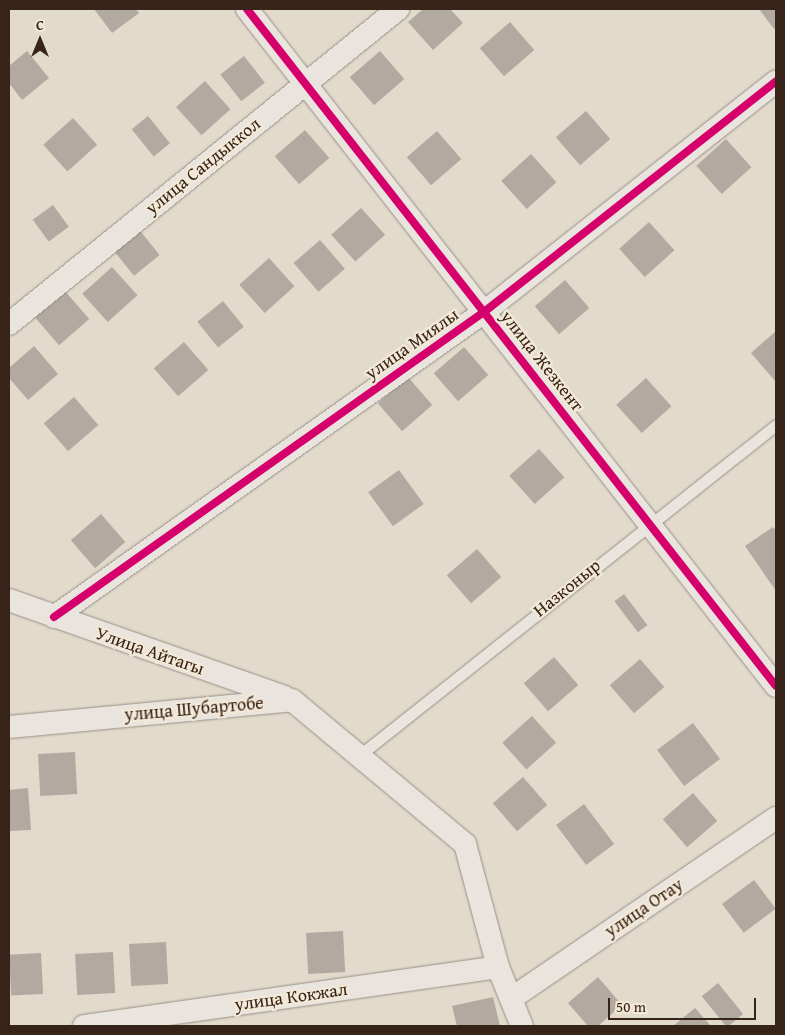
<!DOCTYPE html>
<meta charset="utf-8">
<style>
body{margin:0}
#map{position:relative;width:785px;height:1035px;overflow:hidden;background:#e2dacb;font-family:"Gentium Book Plus",serif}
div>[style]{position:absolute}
.building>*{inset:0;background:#b2aaa0;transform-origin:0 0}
.roads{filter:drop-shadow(0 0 1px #979086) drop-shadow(0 0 1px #979086)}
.service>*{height:11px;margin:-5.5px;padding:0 5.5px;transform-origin:5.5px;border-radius:5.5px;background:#e9e4dd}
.minor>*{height:22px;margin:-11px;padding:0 11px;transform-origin:11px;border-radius:11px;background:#e9e4dd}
.cycleway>*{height:8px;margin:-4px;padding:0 4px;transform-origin:4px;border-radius:4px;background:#d6006c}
span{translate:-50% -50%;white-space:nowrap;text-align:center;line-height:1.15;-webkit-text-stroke:4.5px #f3e9d7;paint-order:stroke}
.street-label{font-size:18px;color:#382318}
.frame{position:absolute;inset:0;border:10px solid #382318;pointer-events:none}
.north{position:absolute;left:15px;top:15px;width:50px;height:50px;-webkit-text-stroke:4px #f3e9d7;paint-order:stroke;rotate:0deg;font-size:14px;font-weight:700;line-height:20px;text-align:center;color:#382318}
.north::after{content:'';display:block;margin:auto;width:18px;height:22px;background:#382318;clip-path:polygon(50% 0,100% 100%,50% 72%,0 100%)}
.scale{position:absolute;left:608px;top:998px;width:148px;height:22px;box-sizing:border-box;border:2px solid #382318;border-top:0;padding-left:6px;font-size:15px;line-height:18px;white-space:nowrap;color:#382318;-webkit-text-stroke:4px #f3e9d7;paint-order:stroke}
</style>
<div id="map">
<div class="building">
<div style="clip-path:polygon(94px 9px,136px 9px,139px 13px,112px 33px)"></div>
<div style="clip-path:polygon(423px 9px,450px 9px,463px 23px,433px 50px,408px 22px)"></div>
<div style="clip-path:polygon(759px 9px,776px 9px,776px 27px,774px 29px)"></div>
<div style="left:510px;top:22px;width:37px;height:40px;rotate:49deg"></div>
<div style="clip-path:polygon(27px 51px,49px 78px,22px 100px,9px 83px,9px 66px)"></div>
<div style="left:380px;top:51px;width:37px;height:40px;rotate:49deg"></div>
<div style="left:244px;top:56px;width:34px;height:30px;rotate:52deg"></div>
<div style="left:205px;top:81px;width:38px;height:39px;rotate:48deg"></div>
<div style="left:586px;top:111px;width:37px;height:40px;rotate:49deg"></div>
<div style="left:148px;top:116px;width:35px;height:21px;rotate:51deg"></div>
<div style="left:73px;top:118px;width:36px;height:40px;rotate:48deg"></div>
<div style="left:305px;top:130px;width:37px;height:40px;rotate:49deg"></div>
<div style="left:437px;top:131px;width:37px;height:40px;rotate:49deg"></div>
<div style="left:726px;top:139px;width:38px;height:40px;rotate:48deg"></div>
<div style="left:531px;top:154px;width:38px;height:40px;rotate:48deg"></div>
<div style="left:53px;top:205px;width:27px;height:25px;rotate:54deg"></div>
<div style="left:361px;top:208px;width:36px;height:40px;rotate:48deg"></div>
<div style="left:649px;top:222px;width:38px;height:40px;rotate:48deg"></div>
<div style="left:137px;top:227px;width:36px;height:33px;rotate:51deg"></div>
<div style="left:320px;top:240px;width:38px;height:35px;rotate:49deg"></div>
<div style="left:269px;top:258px;width:38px;height:40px;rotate:48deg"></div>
<div style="left:112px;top:267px;width:38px;height:40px;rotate:48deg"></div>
<div style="left:565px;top:280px;width:37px;height:40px;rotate:49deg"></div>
<div style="left:65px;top:291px;width:37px;height:40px;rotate:49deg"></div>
<div style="left:223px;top:301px;width:33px;height:33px;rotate:51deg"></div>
<div style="clip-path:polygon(776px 331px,776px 380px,775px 381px,751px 353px)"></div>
<div style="left:184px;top:342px;width:37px;height:40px;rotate:49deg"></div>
<div style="clip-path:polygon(34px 346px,58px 374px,28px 400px,9px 378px,9px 368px)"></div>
<div style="left:464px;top:347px;width:37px;height:40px;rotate:49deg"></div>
<div style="left:408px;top:377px;width:37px;height:40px;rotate:49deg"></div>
<div style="left:646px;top:378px;width:38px;height:40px;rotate:48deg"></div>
<div style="left:74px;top:397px;width:37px;height:40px;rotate:49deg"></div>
<div style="left:539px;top:449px;width:38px;height:40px;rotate:48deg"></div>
<div style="left:399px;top:470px;width:42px;height:38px;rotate:54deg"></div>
<div style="left:101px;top:514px;width:37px;height:40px;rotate:49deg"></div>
<div style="clip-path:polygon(773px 527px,776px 531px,776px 591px,745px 546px)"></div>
<div style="left:477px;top:549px;width:37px;height:40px;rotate:49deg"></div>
<div style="left:624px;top:594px;width:39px;height:12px;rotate:53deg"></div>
<div style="left:554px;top:657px;width:37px;height:40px;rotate:49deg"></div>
<div style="left:640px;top:659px;width:37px;height:40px;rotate:49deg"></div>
<div style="left:532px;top:716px;width:36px;height:40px;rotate:48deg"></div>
<div style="left:693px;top:723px;width:45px;height:45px;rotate:53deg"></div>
<div style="left:75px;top:752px;width:42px;height:37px;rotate:87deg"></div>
<div style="left:523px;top:777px;width:37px;height:40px;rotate:49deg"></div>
<div style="clip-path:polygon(28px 788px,31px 830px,9px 831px,9px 790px)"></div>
<div style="left:693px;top:793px;width:37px;height:40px;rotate:49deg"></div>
<div style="left:584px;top:804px;width:50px;height:35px;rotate:53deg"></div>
<div style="left:754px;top:880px;width:36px;height:40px;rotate:53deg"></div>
<div style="left:343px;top:931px;width:41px;height:37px;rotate:87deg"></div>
<div style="left:166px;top:942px;width:42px;height:37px;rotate:87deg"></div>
<div style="left:113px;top:952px;width:41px;height:38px;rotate:87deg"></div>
<div style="left:41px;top:953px;width:41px;height:32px;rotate:87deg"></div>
<div style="clip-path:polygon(598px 977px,622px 1005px,598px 1026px,588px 1026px,568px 1003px)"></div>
<div style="left:718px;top:983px;width:40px;height:21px;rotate:51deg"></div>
<div style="clip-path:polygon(493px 997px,500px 1026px,457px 1026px,452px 1006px)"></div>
<div style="clip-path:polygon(695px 1008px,711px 1026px,673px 1026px)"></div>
</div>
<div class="roads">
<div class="service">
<div style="left:361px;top:754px;width:530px;rotate:-38.41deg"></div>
</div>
<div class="minor">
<div style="left:247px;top:9px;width:859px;rotate:52deg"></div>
<div style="left:9px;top:324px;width:501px;rotate:-39deg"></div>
<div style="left:9px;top:600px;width:292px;rotate:19.4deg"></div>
<div style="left:54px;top:617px;width:527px;rotate:-35.35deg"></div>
<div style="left:484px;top:312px;width:372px;rotate:-38.3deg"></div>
<div style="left:9px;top:727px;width:284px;rotate:-5.4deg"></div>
<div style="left:292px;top:700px;width:225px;rotate:39.8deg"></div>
<div style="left:465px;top:844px;width:127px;rotate:75deg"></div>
<div style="left:498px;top:967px;width:64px;rotate:67.9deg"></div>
<div style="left:512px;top:998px;width:320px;rotate:-34.3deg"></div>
<div style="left:84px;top:1026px;width:418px;rotate:-8.1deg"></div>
</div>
</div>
<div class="cycleway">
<div style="left:247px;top:9px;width:859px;rotate:52deg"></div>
<div style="left:54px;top:617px;width:527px;rotate:-35.35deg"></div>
<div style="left:484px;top:312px;width:372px;rotate:-38.3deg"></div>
</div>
<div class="street-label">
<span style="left:203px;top:166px;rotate:-39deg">улица Сандыккол</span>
<span style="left:412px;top:344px;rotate:-35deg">улица Миялы</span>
<span style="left:542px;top:361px;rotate:52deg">улица Жезкент</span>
<span style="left:567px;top:588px;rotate:-39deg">Назконыр</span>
<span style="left:150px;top:651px;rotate:19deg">Улица Айтагы</span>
<span style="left:194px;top:709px;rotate:-5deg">улица Шубартобе</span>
<span style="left:644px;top:908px;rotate:-34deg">улица Отау</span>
<span style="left:291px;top:997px;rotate:-8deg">улица Кокжал</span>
</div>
<div class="frame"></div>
<div class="north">С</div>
<div class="scale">50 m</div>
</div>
